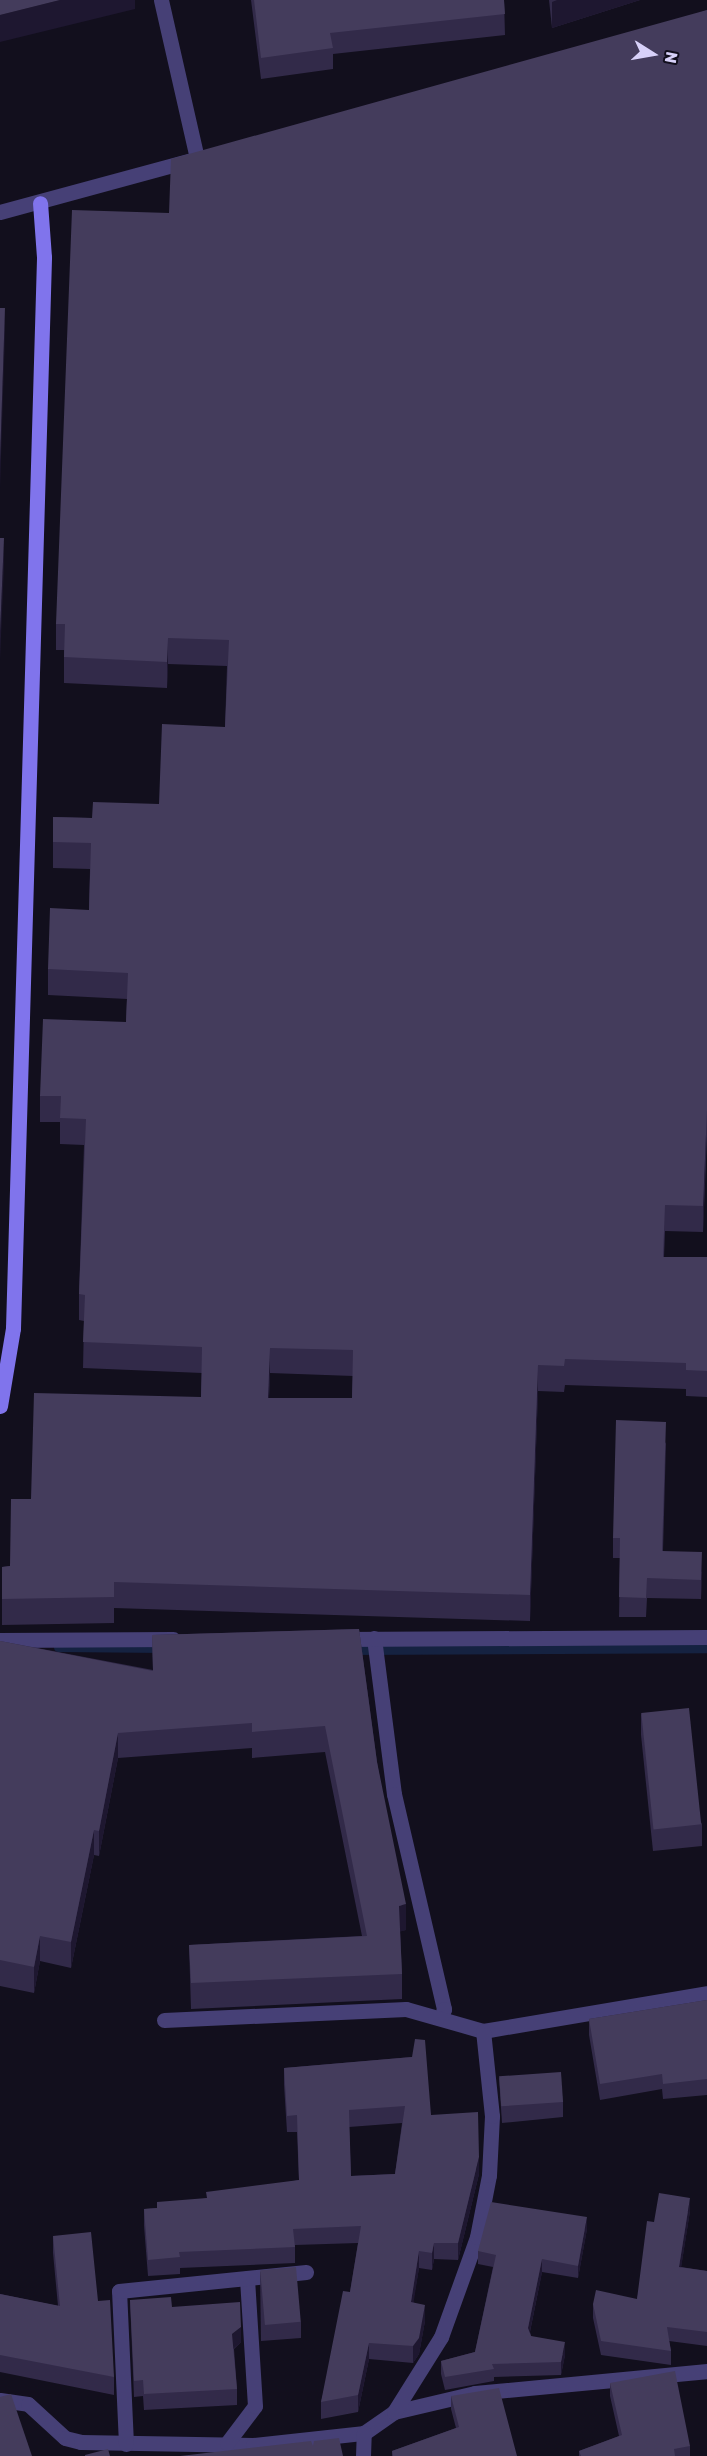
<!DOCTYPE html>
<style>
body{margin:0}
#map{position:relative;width:707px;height:2456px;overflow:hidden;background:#120f1d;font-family:Rubik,sans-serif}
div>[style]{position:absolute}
.stream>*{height:9px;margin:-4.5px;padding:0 4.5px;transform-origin:4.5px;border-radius:4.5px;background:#152241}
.street>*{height:15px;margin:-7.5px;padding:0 7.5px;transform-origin:7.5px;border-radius:7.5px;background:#464076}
.secondary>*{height:15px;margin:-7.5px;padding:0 7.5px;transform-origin:7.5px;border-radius:7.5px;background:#8074ec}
.wall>*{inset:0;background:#322a49}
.shaded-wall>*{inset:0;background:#1e1730}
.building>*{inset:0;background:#443c5c;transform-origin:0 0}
span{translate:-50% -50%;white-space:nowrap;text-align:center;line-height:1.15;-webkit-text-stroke:6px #120f1d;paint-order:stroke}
.north{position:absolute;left:623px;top:24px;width:60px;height:60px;-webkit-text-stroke:4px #120f1d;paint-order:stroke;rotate:101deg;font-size:16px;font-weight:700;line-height:24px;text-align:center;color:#d8d1f9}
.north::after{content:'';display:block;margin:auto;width:21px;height:27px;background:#d8d1f9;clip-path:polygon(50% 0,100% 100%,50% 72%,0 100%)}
</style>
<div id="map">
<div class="stream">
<div style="left:58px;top:1647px;width:107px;rotate:0.5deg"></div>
<div style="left:352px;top:1650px;width:355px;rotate:-0.3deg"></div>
</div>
<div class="street">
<div style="left:161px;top:0;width:163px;rotate:77.2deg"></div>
<div style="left:0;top:212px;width:195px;rotate:-15.2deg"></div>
<div style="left:374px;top:1638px;width:157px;rotate:82.7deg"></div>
<div style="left:394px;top:1794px;width:221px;rotate:76.9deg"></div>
<div style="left:444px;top:2009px;width:9px;rotate:108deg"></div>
<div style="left:341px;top:1639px;width:366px;rotate:-0.3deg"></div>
<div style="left:0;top:1640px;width:173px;rotate:-0.3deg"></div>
<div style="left:164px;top:2020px;width:242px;rotate:-2.6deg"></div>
<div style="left:406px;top:2009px;width:80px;rotate:15.9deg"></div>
<div style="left:483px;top:2031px;width:227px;rotate:-9.6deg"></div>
<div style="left:0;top:2400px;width:28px;rotate:8deg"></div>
<div style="left:28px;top:2404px;width:50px;rotate:42.6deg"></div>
<div style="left:65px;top:2438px;width:16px;rotate:14deg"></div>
<div style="left:81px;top:2442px;width:172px;rotate:1deg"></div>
<div style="left:253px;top:2445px;width:112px;rotate:-6.2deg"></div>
<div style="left:364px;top:2433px;width:37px;rotate:-35deg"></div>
<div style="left:394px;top:2412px;width:83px;rotate:-13.2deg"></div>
<div style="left:475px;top:2393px;width:233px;rotate:-5.4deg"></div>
<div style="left:394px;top:2412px;width:89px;rotate:-57.9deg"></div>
<div style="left:441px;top:2337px;width:106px;rotate:-70.2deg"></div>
<div style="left:477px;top:2237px;width:63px;rotate:-79deg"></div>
<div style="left:489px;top:2175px;width:59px;rotate:-87.1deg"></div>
<div style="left:492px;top:2116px;width:85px;rotate:-96deg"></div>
<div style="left:227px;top:2443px;width:46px;rotate:-52.9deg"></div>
<div style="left:255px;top:2406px;width:128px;rotate:-93.6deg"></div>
<div style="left:126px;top:2444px;width:153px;rotate:-92.6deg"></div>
<div style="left:119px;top:2291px;width:188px;rotate:-5.8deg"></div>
<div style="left:363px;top:2456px;width:23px;rotate:-88deg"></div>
</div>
<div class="secondary">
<div style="left:0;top:1406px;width:79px;rotate:-80.5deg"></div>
<div style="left:13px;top:1328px;width:1071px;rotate:-88.34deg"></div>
<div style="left:44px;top:257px;width:54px;rotate:-94.2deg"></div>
</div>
<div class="wall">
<div style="clip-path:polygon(251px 0,504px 0,505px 35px,333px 54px,333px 69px,261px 79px)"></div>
<div style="clip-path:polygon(549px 0,640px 0,552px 28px)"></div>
<div style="clip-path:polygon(evenodd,707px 10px,707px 1136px,703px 1232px,665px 1231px,664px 1257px,707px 1257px,707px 1397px,686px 1396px,686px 1389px,565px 1385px,564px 1392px,538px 1391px,530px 1621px,114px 1608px,114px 1623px,2px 1625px,2px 1567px,10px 1566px,31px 1499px,201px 1397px,202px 1373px,83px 1368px,84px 1321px,79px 1320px,79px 1294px,84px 1145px,60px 1144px,60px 1122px,40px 1122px,40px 1096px,126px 1022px,127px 999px,48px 995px,48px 969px,89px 910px,90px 869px,53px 868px,53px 817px,92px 818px,159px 804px,225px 727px,227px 666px,168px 664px,167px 688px,64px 683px,64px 650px,56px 650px,56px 624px,169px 213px,707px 10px,270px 1373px,353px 1376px,352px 1398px,269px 1398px,270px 1373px)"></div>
<div style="clip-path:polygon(666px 1442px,663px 1551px,702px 1572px,701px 1599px,647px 1598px,646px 1617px,619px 1617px,620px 1558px,613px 1558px,613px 1538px)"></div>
<div style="clip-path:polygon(359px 1629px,377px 1762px,406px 1930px,400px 1931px,402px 1974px,402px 1999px,191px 2009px,189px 1945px,362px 1936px,325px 1752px,252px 1758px,252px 1748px,118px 1758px,99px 1856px,94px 1855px,71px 1968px,40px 1961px,34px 1993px,0 1986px,0 1641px,153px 1670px,152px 1635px)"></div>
<div style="clip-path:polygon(641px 1713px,702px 1824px,702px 1846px,653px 1851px,641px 1735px)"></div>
<div style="clip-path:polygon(707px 2000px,707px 2095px,663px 2099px,662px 2089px,600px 2100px,589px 2035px,589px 2019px)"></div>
<div style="clip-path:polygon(evenodd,412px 2057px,431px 2115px,479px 2174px,458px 2260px,434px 2259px,432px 2270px,419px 2268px,413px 2302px,425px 2321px,419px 2354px,413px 2363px,369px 2359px,358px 2412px,321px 2419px,321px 2402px,350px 2292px,358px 2243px,295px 2245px,295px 2263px,180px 2268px,180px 2274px,148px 2276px,144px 2226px,144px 2209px,157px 2208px,299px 2180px,297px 2132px,287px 2132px,284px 2085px,284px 2068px,412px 2057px,402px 2123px,395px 2174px,351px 2176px,349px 2127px,402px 2123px)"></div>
<div style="clip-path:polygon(499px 2078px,563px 2102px,563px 2117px,502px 2123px)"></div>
<div style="clip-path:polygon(690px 2211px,681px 2267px,707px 2271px,707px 2346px,669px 2341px,671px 2351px,671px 2365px,601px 2355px,593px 2318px,593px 2304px,637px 2299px,654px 2222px)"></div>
<div style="clip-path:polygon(587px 2229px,578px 2278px,542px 2272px,530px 2332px,531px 2336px,565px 2355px,561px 2375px,494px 2377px,494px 2381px,445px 2390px,441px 2374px,441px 2361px,475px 2352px,493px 2267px,478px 2264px,478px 2251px)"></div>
<div style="clip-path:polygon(53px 2236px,98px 2301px,114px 2377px,114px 2395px,0 2372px,0 2294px,58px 2306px,53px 2253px)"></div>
<div style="clip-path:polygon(260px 2271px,301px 2322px,301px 2338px,261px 2341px)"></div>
<div style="clip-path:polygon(130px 2300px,172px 2307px,241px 2342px,234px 2349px,237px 2389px,237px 2405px,144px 2410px,143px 2396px,134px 2397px)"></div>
<div style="clip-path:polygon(610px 2383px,690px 2446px,690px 2456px,579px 2456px,579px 2451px,619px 2436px,610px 2396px)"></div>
<div style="clip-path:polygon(451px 2396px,517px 2456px,392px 2456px,392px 2451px,456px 2428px,451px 2409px)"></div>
</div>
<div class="shaded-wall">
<div style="clip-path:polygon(60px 0,135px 0,135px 9px,0 42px,0 15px)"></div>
<div style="clip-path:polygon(557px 0,640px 0,552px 28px,552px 2px)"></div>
<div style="clip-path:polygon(5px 308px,5px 334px,0 488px,0 461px)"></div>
<div style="clip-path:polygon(4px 538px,4px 565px,0 660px,0 633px)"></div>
<div style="clip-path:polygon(168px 638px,168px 664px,167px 688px,167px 662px)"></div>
<div style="clip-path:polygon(706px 1110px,706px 1136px,703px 1232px,703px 1206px)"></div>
<div style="clip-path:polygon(270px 1348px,270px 1373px,268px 1424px,268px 1398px)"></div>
<div style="clip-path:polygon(538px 1365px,538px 1391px,530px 1621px,530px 1595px)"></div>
<div style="clip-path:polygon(702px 1552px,702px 1572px,701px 1599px,701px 1580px)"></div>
<div style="clip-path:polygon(118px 1733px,118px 1758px,99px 1856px,99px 1831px)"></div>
<div style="clip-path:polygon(94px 1830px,94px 1855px,71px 1968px,71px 1942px)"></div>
<div style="clip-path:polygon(406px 1904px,406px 1930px,399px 1932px,399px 1906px)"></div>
<div style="clip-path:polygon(40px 1936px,40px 1961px,34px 1993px,34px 1967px)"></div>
<div style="clip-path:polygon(479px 2157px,479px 2174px,458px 2260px,458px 2243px)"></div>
<div style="clip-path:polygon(690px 2198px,690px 2211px,679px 2281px,679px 2267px)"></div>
<div style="clip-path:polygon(587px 2217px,587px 2229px,578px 2278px,578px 2266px)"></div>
<div style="clip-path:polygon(434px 2243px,434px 2259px,432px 2270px,432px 2253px)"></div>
<div style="clip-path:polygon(419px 2251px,419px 2268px,411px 2319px,411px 2302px)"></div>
<div style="clip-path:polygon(542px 2259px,542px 2272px,528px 2341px,528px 2328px)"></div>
<div style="clip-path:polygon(425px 2305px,425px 2321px,419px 2354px,413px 2363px,413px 2346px)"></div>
<div style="clip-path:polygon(241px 2327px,241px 2342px,232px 2350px,232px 2334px)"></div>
<div style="clip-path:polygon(565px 2342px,565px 2355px,561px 2375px,561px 2362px)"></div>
<div style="clip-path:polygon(369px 2343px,369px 2359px,358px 2412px,358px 2395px)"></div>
</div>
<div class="building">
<div style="clip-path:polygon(0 0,60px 0,0 15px)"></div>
<div style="clip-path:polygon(254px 0,504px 0,505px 14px,330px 33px,333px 48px,261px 58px)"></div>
<div style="clip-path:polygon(evenodd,707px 10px,707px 1110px,703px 1206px,665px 1205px,663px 1257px,707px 1257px,707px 1371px,686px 1370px,686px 1363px,565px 1359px,564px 1366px,538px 1365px,530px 1595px,114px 1582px,114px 1597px,2px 1599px,2px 1567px,10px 1566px,11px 1499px,31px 1499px,34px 1393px,201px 1397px,202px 1347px,83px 1342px,85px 1295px,79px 1294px,86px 1119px,60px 1118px,61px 1096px,40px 1096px,43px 1019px,126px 1022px,128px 973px,48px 969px,50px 908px,89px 910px,91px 843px,53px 842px,53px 817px,92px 818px,93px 802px,159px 804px,162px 724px,225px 727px,229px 640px,168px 638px,167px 662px,64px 657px,65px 624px,56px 624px,72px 210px,169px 213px,171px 159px,707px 10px,270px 1348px,353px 1350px,352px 1398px,268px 1398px,270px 1348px)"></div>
<div style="clip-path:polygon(0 308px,5px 308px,0 461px)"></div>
<div style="clip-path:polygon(0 538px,4px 538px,0 633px)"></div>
<div style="clip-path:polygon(616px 1420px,666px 1422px,662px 1551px,702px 1552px,701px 1580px,647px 1578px,646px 1598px,619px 1597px,620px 1538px,613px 1538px)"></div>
<div style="clip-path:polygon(359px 1629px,377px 1762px,406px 1904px,399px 1906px,402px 1974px,191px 1983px,189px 1945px,367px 1936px,325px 1726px,252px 1732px,252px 1723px,118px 1733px,99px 1831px,94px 1830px,71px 1942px,40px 1936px,34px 1967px,0 1960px,0 1641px,153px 1671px,152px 1635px)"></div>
<div style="left:689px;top:1708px;width:117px;height:48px;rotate:84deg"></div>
<div style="clip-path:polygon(707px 2000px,707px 2079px,663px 2084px,662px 2074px,600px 2084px,589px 2019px)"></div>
<div style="clip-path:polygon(evenodd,415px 2039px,425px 2040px,431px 2115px,478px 2112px,479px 2157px,458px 2243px,434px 2243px,432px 2253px,419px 2251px,411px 2302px,425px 2305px,419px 2338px,413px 2346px,369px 2343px,358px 2395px,321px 2402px,343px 2291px,350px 2292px,361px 2226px,293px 2229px,295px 2247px,179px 2252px,180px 2257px,148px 2260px,144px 2209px,157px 2208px,157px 2202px,207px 2198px,206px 2192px,299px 2180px,297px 2115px,287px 2116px,284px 2068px,412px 2057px,415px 2039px,405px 2106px,395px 2174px,351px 2176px,349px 2110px,405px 2106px)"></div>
<div style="left:561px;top:2072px;width:30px;height:62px;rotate:86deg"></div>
<div style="clip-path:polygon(659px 2193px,690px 2198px,679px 2267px,707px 2271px,707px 2332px,667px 2327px,671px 2351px,601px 2341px,593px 2304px,596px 2290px,637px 2299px,647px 2221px,654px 2222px)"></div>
<div style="clip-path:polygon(491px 2202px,587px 2217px,578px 2266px,542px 2259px,528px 2328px,531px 2336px,565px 2342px,561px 2362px,492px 2364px,494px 2369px,445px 2377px,441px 2361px,475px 2352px,496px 2255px,478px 2251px)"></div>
<div style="clip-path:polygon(91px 2232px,98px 2301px,110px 2300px,114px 2377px,0 2355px,0 2294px,60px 2306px,53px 2236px)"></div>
<div style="left:296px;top:2267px;width:55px;height:36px;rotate:85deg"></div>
<div style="clip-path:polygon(171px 2297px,172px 2307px,240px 2302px,241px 2327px,232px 2334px,237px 2389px,144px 2394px,143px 2380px,134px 2381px,130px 2300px)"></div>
<div style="clip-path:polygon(675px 2371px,690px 2446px,674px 2449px,675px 2456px,581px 2456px,579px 2451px,622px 2435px,610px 2383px)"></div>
<div style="clip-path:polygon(499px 2388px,517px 2456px,393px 2456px,392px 2451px,459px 2427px,451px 2396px)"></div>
<div style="clip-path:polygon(11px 2394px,32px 2456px,0 2456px,0 2397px)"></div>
<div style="clip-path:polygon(339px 2438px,343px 2456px,180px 2456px,311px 2441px,313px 2446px,314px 2441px)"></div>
<div style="clip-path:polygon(108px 2449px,110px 2456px,85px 2456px,85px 2455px)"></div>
</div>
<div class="north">N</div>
</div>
